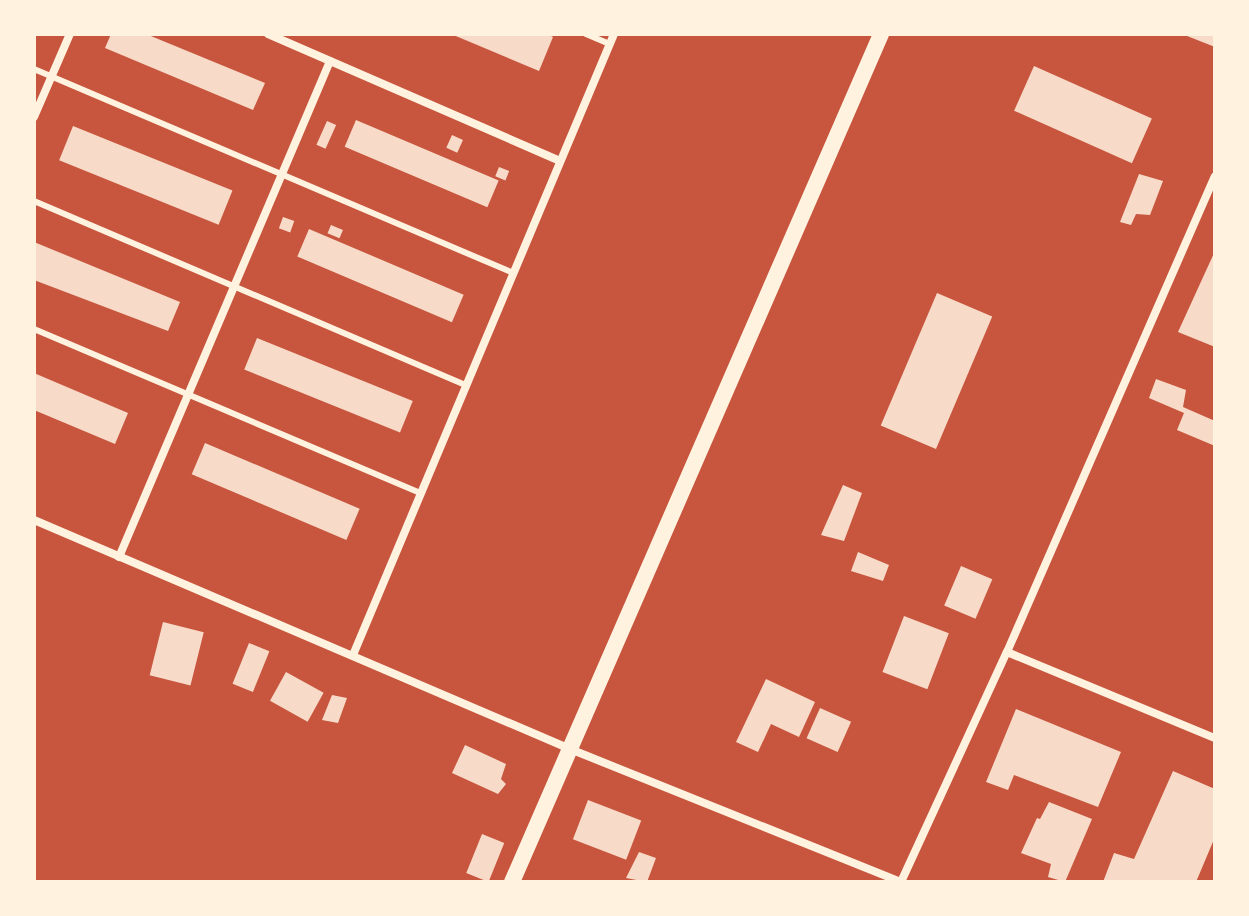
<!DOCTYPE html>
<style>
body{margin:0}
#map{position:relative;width:1249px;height:916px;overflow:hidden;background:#c8553d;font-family:"PT Sans",sans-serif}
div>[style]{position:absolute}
.building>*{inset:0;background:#f7dbc8;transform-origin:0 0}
.service>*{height:6px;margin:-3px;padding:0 3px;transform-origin:3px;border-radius:3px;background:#fff3e0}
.minor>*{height:8px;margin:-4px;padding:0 4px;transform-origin:4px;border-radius:4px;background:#fff3e0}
.secondary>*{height:16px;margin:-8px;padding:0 8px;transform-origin:8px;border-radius:8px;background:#fff3e0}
span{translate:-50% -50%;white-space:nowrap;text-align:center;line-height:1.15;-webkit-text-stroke:8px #fff3e0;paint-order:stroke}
.frame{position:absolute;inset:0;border:36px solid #fff3e0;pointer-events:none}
</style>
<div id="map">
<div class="building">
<div style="clip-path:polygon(111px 34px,146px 34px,265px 83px,253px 110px,105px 48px)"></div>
<div style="clip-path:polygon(451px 34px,547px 34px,553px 37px,539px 71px)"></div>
<div style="clip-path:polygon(1182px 34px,1215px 34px,1215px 47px)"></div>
<div style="left:1034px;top:66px;width:129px;height:49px;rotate:24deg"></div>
<div style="left:356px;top:120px;width:155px;height:29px;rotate:23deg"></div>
<div style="left:327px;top:121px;width:10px;height:26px;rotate:24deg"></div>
<div style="left:73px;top:126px;width:172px;height:37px;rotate:22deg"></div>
<div style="left:452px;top:135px;width:12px;height:14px;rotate:24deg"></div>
<div style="left:499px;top:167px;width:11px;height:10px;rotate:22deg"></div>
<div style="clip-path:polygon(1139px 174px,1163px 181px,1150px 215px,1136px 214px,1131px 225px,1120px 222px)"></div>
<div style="left:283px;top:217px;width:12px;height:12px;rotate:20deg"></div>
<div style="left:331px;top:225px;width:13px;height:9px;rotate:23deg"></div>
<div style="left:309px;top:229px;width:168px;height:30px;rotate:23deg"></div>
<div style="clip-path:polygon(34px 242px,180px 302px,168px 331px,34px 280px)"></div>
<div style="clip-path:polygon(1215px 251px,1215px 347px,1178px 332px)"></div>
<div style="left:937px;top:293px;width:60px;height:144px;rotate:23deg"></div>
<div style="left:257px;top:338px;width:168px;height:34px;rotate:22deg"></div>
<div style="clip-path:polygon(34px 373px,128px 413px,115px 444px,34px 410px)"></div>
<div style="clip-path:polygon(1156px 379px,1186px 390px,1183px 407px,1215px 421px,1215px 446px,1177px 430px,1184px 413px,1149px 398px)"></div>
<div style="left:205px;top:443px;width:168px;height:34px;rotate:23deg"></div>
<div style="clip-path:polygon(843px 485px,862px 493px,844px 541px,821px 535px)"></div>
<div style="clip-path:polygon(858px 552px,889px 565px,883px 581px,851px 571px)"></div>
<div style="left:961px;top:566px;width:34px;height:43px;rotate:23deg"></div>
<div style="left:904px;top:616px;width:48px;height:60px;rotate:21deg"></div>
<div style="left:163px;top:622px;width:42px;height:55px;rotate:14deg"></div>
<div style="left:249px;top:643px;width:22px;height:44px;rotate:22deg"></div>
<div style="left:286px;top:672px;width:43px;height:33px;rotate:29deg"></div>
<div style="clip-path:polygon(766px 679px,815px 702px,799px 737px,771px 724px,758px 752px,736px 742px)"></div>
<div style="clip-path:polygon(332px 695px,347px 698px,338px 723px,322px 720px)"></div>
<div style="left:820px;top:708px;width:34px;height:33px;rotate:24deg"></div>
<div style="clip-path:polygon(1016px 709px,1121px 752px,1098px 807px,1014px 775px,1008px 790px,986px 782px)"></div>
<div style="clip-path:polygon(465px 745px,506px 764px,501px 779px,506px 784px,498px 794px,452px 773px)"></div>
<div style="clip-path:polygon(1173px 771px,1215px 789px,1215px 837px,1196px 882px,1103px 882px,1114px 853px,1134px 859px)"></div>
<div style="left:588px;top:800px;width:57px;height:42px;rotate:21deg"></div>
<div style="clip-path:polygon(1049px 802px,1092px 819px,1065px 882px,1048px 877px,1051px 864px,1021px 853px,1037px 818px,1040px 819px)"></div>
<div style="left:482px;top:834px;width:24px;height:42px;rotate:22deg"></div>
<div style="clip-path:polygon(639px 852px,656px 858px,647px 882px,626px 878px)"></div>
</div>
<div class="service">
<div style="left:586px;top:34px;width:25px;rotate:23deg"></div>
<div style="left:34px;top:69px;width:518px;rotate:23.05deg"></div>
<div style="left:34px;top:201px;width:469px;rotate:23.1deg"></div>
<div style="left:34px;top:329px;width:419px;rotate:23deg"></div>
</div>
<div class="minor">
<div style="left:268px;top:34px;width:316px;rotate:23.5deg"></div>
<div style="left:34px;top:117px;width:90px;rotate:-66.6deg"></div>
<div style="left:34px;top:520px;width:583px;rotate:23.13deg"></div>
<div style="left:570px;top:749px;width:357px;rotate:21.9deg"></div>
<div style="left:119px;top:557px;width:539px;rotate:-66.95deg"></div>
<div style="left:1007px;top:652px;width:225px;rotate:22.5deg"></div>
<div style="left:353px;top:655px;width:674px;rotate:-67.2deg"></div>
<div style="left:901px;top:882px;width:253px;rotate:-65.3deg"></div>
<div style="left:1007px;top:652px;width:519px;rotate:-66.4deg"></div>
</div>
<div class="secondary">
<div style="left:512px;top:882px;width:925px;rotate:-66.48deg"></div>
</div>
<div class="frame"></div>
</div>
